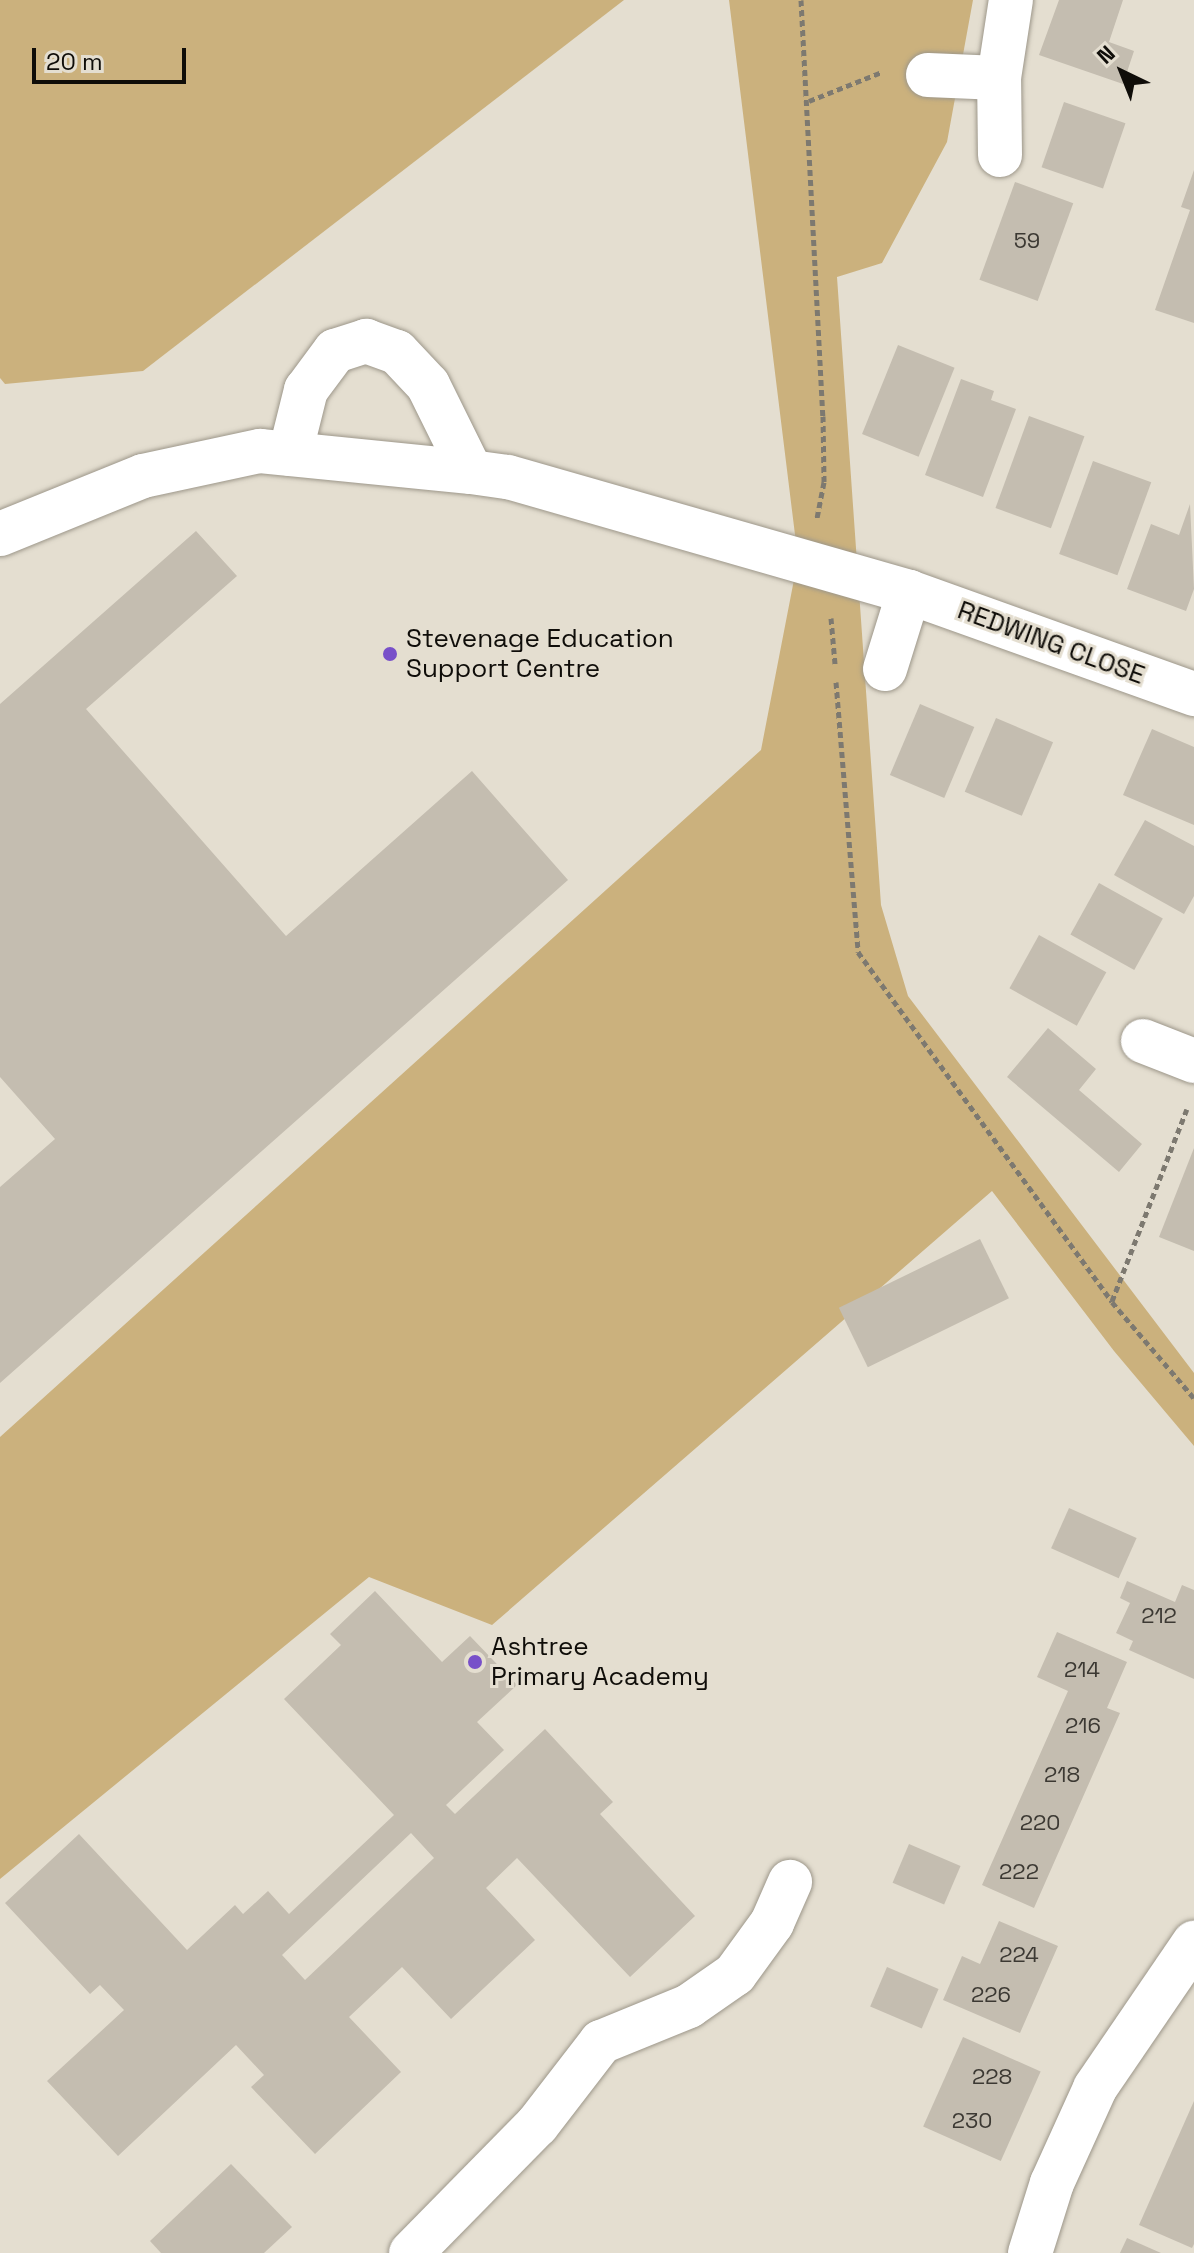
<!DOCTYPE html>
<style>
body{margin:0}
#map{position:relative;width:1194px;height:2253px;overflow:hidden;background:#e4ded0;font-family:"Space Grotesk",sans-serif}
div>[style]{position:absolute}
.green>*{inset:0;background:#cbb17d}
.building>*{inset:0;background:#c4bdb0;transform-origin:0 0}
.path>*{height:5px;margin-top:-2.5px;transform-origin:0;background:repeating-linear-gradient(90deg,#7d7970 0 6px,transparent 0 10px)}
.roads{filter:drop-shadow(0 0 2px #9d978a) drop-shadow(0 0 2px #9d978a)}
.minor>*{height:44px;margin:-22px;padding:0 22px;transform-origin:22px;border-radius:22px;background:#fff}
.dots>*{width:22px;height:22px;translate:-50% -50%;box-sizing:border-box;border:4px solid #e4ded0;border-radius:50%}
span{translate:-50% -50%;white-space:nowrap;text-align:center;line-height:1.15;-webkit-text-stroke:6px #e4ded0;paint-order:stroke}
.number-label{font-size:22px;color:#3c3933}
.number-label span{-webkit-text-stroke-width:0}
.poi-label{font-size:26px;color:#0f0d09}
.left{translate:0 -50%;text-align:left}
.street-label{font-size:26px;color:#0f0d09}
.north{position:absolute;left:1082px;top:32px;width:80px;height:80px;-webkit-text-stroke:6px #e4ded0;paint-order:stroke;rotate:317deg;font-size:22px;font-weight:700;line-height:32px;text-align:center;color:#0f0d09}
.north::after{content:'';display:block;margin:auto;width:28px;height:36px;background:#0f0d09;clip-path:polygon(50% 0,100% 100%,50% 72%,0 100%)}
.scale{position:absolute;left:32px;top:48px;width:154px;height:36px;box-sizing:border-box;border:4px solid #0f0d09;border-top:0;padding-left:10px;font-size:24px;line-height:28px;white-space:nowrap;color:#0f0d09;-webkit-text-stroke:6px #e4ded0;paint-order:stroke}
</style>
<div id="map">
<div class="green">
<div style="clip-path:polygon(0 0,624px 0,143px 371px,5px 384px,0 378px)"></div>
<div style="clip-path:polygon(729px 0,973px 0,947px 142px,882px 263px,837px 277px,881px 905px,908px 996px,1194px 1373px,1194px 1446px,1114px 1351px,992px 1191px,492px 1625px,369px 1577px,0 1879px,0 1437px,761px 750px,798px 559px)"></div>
</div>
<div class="building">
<div style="clip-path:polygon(1059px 0,1123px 0,1109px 42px,1134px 51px,1123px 84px,1039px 55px)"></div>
<div style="left:1064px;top:102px;width:65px;height:69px;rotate:19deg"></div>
<div style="clip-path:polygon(1194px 170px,1194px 323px,1155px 310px,1190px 210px,1181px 207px)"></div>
<div style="left:1015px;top:182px;width:62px;height:104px;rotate:20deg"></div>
<div style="left:898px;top:345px;width:61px;height:96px;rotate:22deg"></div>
<div style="clip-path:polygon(961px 379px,994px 391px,991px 400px,1016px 409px,983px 497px,925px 475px)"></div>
<div style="left:1029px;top:416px;width:59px;height:98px;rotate:20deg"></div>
<div style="left:1093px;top:461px;width:62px;height:99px;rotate:20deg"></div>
<div style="clip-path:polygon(1190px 504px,1194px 589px,1186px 611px,1127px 589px,1151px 524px,1179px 535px)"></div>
<div style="clip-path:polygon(196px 531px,237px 576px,86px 709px,286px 936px,472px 771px,568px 880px,0 1383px,0 1187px,55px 1139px,0 1077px,0 704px)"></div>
<div style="left:920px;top:704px;width:59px;height:77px;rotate:23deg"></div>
<div style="left:996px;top:718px;width:62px;height:80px;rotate:23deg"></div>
<div style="clip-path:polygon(1152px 729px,1194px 747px,1194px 825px,1123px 795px)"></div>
<div style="clip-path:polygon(1145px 820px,1194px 846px,1194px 896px,1184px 914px,1114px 875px)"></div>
<div style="left:1099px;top:883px;width:73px;height:59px;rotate:29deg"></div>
<div style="left:1039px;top:935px;width:77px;height:61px;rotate:29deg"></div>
<div style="clip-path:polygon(1048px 1028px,1096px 1069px,1079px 1090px,1142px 1144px,1119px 1172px,1007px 1077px)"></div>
<div style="clip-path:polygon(1194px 1148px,1194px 1251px,1159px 1237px)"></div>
<div style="left:980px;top:1239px;width:66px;height:157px;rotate:64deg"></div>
<div style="left:1069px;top:1508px;width:74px;height:44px;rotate:24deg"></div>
<div style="clip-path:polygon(1127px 1581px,1175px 1602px,1182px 1585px,1194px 1590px,1194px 1679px,1129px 1650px,1133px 1641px,1116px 1633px,1130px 1603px,1120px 1598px)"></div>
<div style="clip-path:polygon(evenodd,375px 1591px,442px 1662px,470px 1636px,517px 1685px,477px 1722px,504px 1750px,446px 1805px,455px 1814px,545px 1729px,613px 1802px,600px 1814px,695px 1916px,630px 1977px,517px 1858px,486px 1888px,535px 1940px,451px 2019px,402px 1967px,349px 2017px,401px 2072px,315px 2154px,251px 2087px,264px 2075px,236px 2045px,118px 2156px,47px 2081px,124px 2010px,100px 1985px,90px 1994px,5px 1903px,79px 1834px,187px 1950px,235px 1905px,243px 1914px,268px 1891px,289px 1914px,394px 1815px,284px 1699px,341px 1645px,330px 1634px,375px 1591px,411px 1833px,434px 1858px,305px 1980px,282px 1955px,411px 1833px)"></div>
<div style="clip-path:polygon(1057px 1632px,1127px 1662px,1107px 1708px,1120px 1713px,1034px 1908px,982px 1885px,1068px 1691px,1037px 1677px)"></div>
<div style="left:909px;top:1844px;width:56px;height:42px;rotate:23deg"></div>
<div style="clip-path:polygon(999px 1921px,1058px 1946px,1020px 2033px,943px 2000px,962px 1956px,980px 1964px)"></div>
<div style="left:887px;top:1967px;width:56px;height:43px;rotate:23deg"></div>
<div style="left:963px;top:2037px;width:85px;height:98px;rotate:24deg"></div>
<div style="clip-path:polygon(1194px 2101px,1194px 2244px,1192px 2248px,1139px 2225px)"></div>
<div style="clip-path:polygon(231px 2164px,292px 2227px,264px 2253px,161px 2253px,150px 2241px)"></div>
<div style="clip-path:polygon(1127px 2238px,1161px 2253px,1120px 2253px)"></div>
</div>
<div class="path">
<div style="left:801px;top:0;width:417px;rotate:87deg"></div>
<div style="left:823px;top:416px;width:66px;rotate:89.1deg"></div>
<div style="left:824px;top:482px;width:37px;rotate:101deg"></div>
<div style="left:809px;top:101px;width:79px;rotate:-21.7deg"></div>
<div style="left:831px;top:618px;width:46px;rotate:85deg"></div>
<div style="left:836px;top:682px;width:271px;rotate:85.3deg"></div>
<div style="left:858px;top:952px;width:432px;rotate:54deg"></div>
<div style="left:1112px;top:1302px;width:126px;rotate:49.5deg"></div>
<div style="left:1112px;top:1301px;width:206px;rotate:-68.7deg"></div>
</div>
<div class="roads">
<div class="minor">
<div style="left:928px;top:75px;width:71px;rotate:2.4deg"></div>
<div style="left:1000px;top:155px;width:77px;rotate:-90.7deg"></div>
<div style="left:999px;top:78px;width:79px;rotate:-81.3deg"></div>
<div style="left:290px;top:454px;width:66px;rotate:-76deg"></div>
<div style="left:306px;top:390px;width:49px;rotate:-53.4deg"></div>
<div style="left:335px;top:351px;width:33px;rotate:-18deg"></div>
<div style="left:366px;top:341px;width:33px;rotate:20deg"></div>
<div style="left:397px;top:352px;width:45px;rotate:46.8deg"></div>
<div style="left:428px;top:385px;width:97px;rotate:63.7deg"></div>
<div style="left:0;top:534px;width:154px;rotate:-22.1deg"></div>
<div style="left:143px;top:476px;width:120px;rotate:-12.1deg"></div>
<div style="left:260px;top:451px;width:212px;rotate:5.7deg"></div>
<div style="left:471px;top:472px;width:37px;rotate:8deg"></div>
<div style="left:508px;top:477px;width:417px;rotate:16deg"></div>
<div style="left:909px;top:592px;width:303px;rotate:19.7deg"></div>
<div style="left:885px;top:669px;width:81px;rotate:-72.7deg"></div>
<div style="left:1143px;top:1041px;width:55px;rotate:21.4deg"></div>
<div style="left:411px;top:2253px;width:180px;rotate:-45.5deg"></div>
<div style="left:537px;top:2125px;width:105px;rotate:-52.4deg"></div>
<div style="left:601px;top:2042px;width:95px;rotate:-22.2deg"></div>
<div style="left:689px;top:2006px;width:56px;rotate:-34.8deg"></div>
<div style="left:735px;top:1974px;width:63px;rotate:-54deg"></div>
<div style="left:772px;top:1923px;width:45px;rotate:-66.3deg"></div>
<div style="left:1030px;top:2253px;width:73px;rotate:-72.6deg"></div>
<div style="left:1052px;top:2183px;width:104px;rotate:-65.6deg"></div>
<div style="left:1095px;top:2088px;width:176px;rotate:-55.7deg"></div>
</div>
</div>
<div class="dots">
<div style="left:390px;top:654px;background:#7850c9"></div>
<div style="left:475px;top:1662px;background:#7850c9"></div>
</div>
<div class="number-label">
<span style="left:1027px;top:241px">59</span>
<span style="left:1159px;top:1616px">212</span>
<span style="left:1082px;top:1670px">214</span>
<span style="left:1083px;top:1726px">216</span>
<span style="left:1062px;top:1775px">218</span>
<span style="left:1040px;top:1823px">220</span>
<span style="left:1019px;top:1872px">222</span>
<span style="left:1019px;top:1955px">224</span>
<span style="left:991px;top:1995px">226</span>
<span style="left:992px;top:2077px">228</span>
<span style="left:972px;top:2121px">230</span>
</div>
<div class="poi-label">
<span class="left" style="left:406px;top:654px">Stevenage Education<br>Support Centre</span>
<span class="left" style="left:491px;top:1662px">Ashtree<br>Primary Academy</span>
</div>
<div class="street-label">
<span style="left:1051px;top:643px;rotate:20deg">REDWING CLOSE</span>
</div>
<div class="north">N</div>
<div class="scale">20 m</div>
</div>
